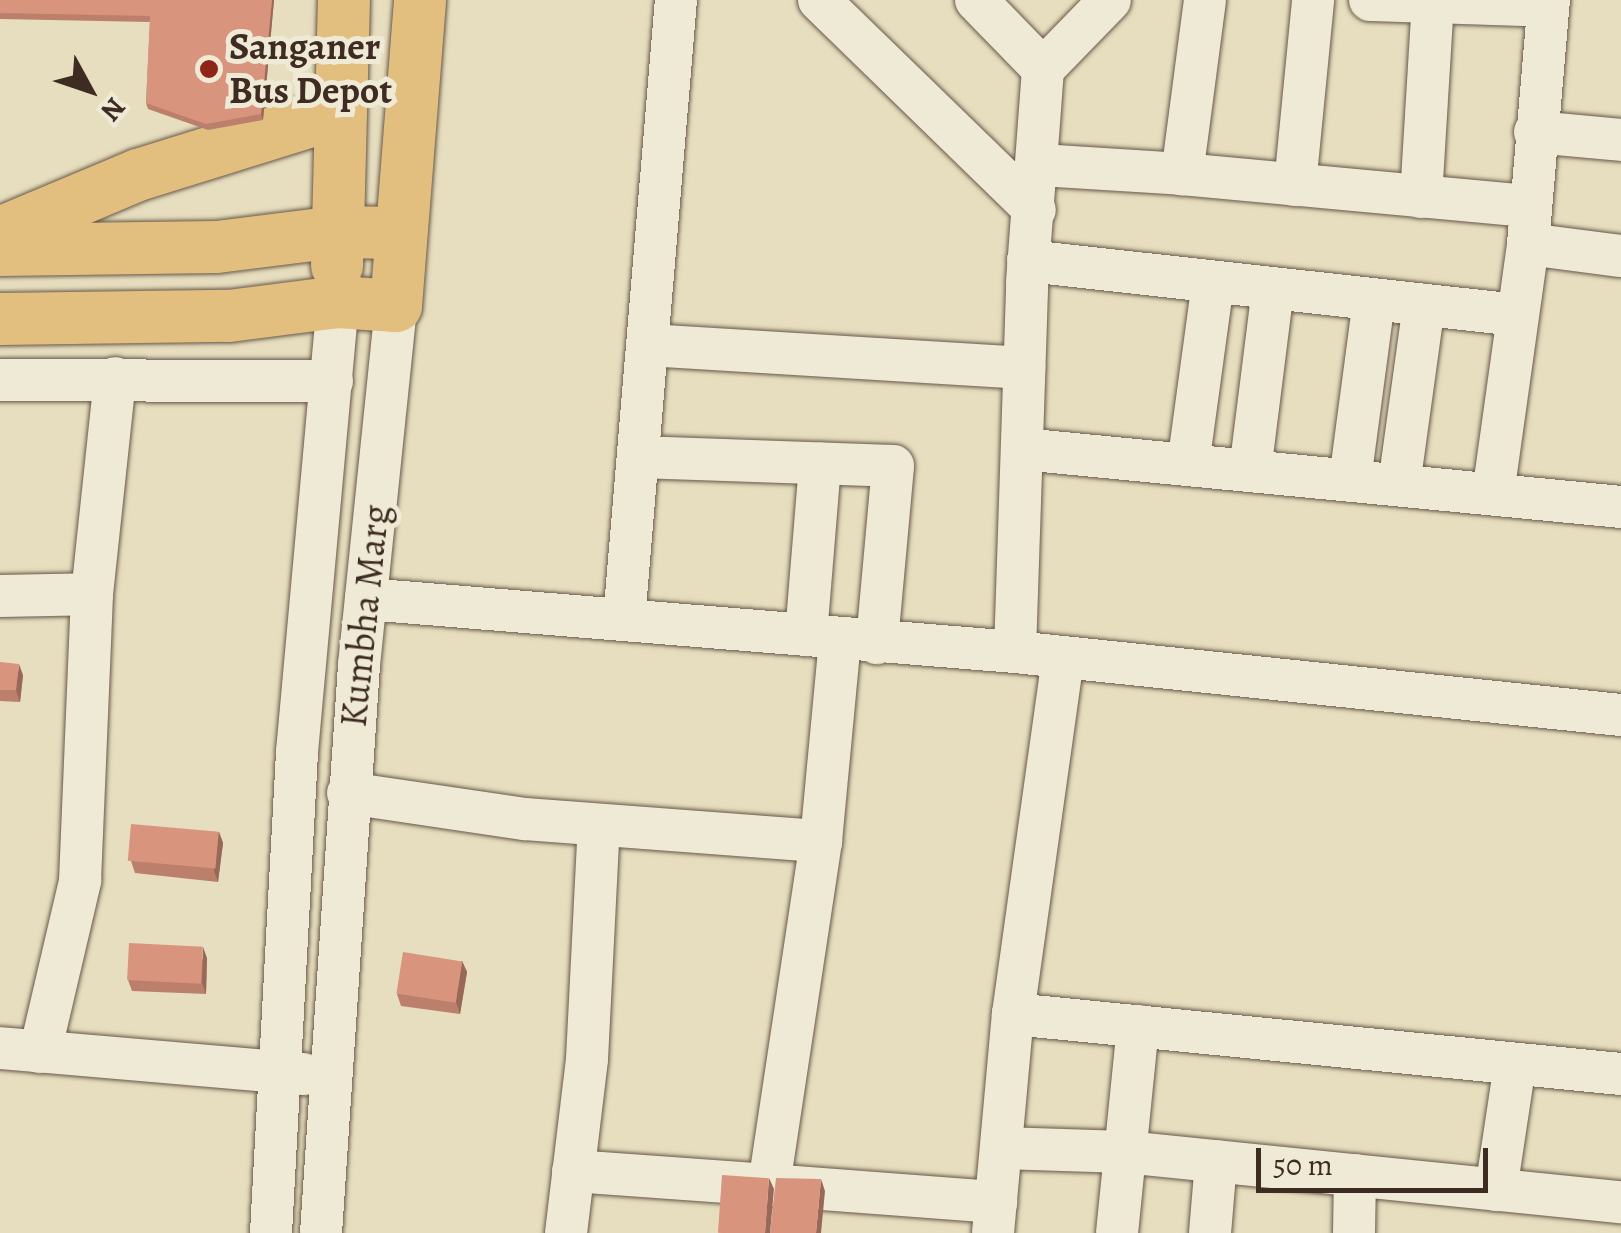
<!DOCTYPE html>
<style>
body{margin:0}
#map{position:relative;width:1621px;height:1233px;overflow:hidden;background:#e6debe;font-family:Alegreya,serif}
div>[style]{position:absolute}
.roads{filter:drop-shadow(0 0 2px #685849) drop-shadow(0 0 2px #685849)}
.minor>*{height:42px;margin:-21px;padding:0 21px;transform-origin:21px;border-radius:21px;background:#efead5}
.major>*{height:52px;margin:-26px;padding:0 26px;transform-origin:26px;border-radius:26px;background:#e3bf7f}
.wall>*{inset:0;background:#bb7f6c}
.shaded-wall>*{inset:0;background:#986858}
.building>*{inset:0;background:#d9947d;transform-origin:0 0}
.dots>*{width:28px;height:28px;translate:-50% -50%;box-sizing:border-box;border:5px solid #efead5;border-radius:50%}
span{translate:-50% -50%;white-space:nowrap;text-align:center;line-height:1.15;-webkit-text-stroke:10px #efead5;paint-order:stroke}
.poi-label{font-size:38px;color:#3e2b22;font-weight:700}
.left{translate:0 -50%;text-align:left}
.street-label{font-size:38px;color:#3e2b22}
.north{position:absolute;left:40px;top:40px;width:100px;height:100px;-webkit-text-stroke:8px #efead5;paint-order:stroke;rotate:130deg;font-size:28px;font-weight:700;line-height:40px;text-align:center;color:#3e2b22}
.north::after{content:'';display:block;margin:auto;width:35px;height:45px;background:#3e2b22;clip-path:polygon(50% 0,100% 100%,50% 72%,0 100%)}
.scale{position:absolute;left:1256px;top:1148px;width:232px;height:45px;box-sizing:border-box;border:5px solid #3e2b22;border-top:0;padding-left:12px;font-size:30px;line-height:35px;white-space:nowrap;color:#3e2b22;-webkit-text-stroke:8px #efead5;paint-order:stroke}
</style>
<div id="map">
<div class="roads">
<div class="minor">
<div style="left:819px;top:0;width:301px;rotate:44.2deg"></div>
<div style="left:976px;top:0;width:96px;rotate:45.8deg"></div>
<div style="left:1205px;top:0;width:176px;rotate:97.5deg"></div>
<div style="left:1182px;top:174px;width:347px;rotate:5.3deg"></div>
<div style="left:1370px;top:0;width:178px;rotate:1.9deg"></div>
<div style="left:1535px;top:132px;width:86px;rotate:5.3deg"></div>
<div style="left:1040px;top:165px;width:142px;rotate:3.6deg"></div>
<div style="left:1295px;top:185px;width:186px;rotate:-84.4deg"></div>
<div style="left:1421px;top:197px;width:194px;rotate:-86.5deg"></div>
<div style="left:1528px;top:244px;width:94px;rotate:7.4deg"></div>
<div style="left:1028px;top:261px;width:491px;rotate:6.3deg"></div>
<div style="left:648px;top:345px;width:377px;rotate:3.5deg"></div>
<div style="left:0;top:380px;width:332px;rotate:0.2deg"></div>
<div style="left:1022px;top:449px;width:602px;rotate:5.53deg"></div>
<div style="left:638px;top:457px;width:255px;rotate:2deg"></div>
<div style="left:893px;top:466px;width:178px;rotate:95.2deg"></div>
<div style="left:1188px;top:465px;width:185px;rotate:-82.2deg"></div>
<div style="left:1250px;top:471px;width:184px;rotate:-82.8deg"></div>
<div style="left:1350px;top:480px;width:182px;rotate:-82.4deg"></div>
<div style="left:1399px;top:485px;width:182px;rotate:-82.1deg"></div>
<div style="left:1493px;top:494px;width:252px;rotate:-82deg"></div>
<div style="left:1528px;top:244px;width:245px;rotate:-85.1deg"></div>
<div style="left:0;top:596px;width:92px;rotate:-1.2deg"></div>
<div style="left:366px;top:599px;width:651px;rotate:4.67deg"></div>
<div style="left:1015px;top:652px;width:609px;rotate:5.94deg"></div>
<div style="left:624px;top:620px;width:622px;rotate:-85.21deg"></div>
<div style="left:806px;top:635px;width:172px;rotate:-85.3deg"></div>
<div style="left:1015px;top:652px;width:370px;rotate:-88.1deg"></div>
<div style="left:1027px;top:282px;width:214px;rotate:-85.7deg"></div>
<div style="left:1043px;top:69px;width:96px;rotate:-45.8deg"></div>
<div style="left:348px;top:793px;width:179px;rotate:8.4deg"></div>
<div style="left:525px;top:819px;width:297px;rotate:4.3deg"></div>
<div style="left:821px;top:841px;width:348px;rotate:98.6deg"></div>
<div style="left:769px;top:1185px;width:228px;rotate:4.3deg"></div>
<div style="left:821px;top:841px;width:203px;rotate:-84.6deg"></div>
<div style="left:1013px;top:1014px;width:611px;rotate:5.64deg"></div>
<div style="left:0;top:1048px;width:305px;rotate:4.9deg"></div>
<div style="left:40px;top:1052px;width:176px;rotate:-76.8deg"></div>
<div style="left:80px;top:881px;width:287px;rotate:-87.6deg"></div>
<div style="left:92px;top:594px;width:217px;rotate:-83.9deg"></div>
<div style="left:1001px;top:1148px;width:124px;rotate:1.8deg"></div>
<div style="left:1125px;top:1152px;width:499px;rotate:5.8deg"></div>
<div style="left:573px;top:1171px;width:196px;rotate:4.1deg"></div>
<div style="left:1496px;top:1190px;width:127px;rotate:-81.4deg"></div>
<div style="left:271px;top:1233px;width:482px;rotate:-86.9deg"></div>
<div style="left:297px;top:752px;width:452px;rotate:-84.8deg"></div>
<div style="left:321px;top:1233px;width:569px;rotate:-86.17deg"></div>
<div style="left:359px;top:665px;width:361px;rotate:-84.1deg"></div>
<div style="left:566px;top:1233px;width:175px;rotate:-83.1deg"></div>
<div style="left:587px;top:1059px;width:234px;rotate:-87.1deg"></div>
<div style="left:993px;top:1233px;width:220px;rotate:-84.8deg"></div>
<div style="left:1013px;top:1014px;width:360px;rotate:-82deg"></div>
<div style="left:1117px;top:1233px;width:208px;rotate:-84.2deg"></div>
<div style="left:1210px;top:1233px;width:72px;rotate:-85.2deg"></div>
<div style="left:1354px;top:1233px;width:58px;rotate:-89deg"></div>
</div>
<div class="major">
<div style="left:0;top:233px;width:150px;rotate:-22.8deg"></div>
<div style="left:138px;top:175px;width:212px;rotate:-17.3deg"></div>
<div style="left:0;top:250px;width:217px;rotate:-0.8deg"></div>
<div style="left:217px;top:247px;width:121px;rotate:-7.1deg"></div>
<div style="left:337px;top:232px;width:61px;rotate:0.9deg"></div>
<div style="left:337px;top:266px;width:266px;rotate:-88.5deg"></div>
<div style="left:0;top:319px;width:229px;rotate:-0.8deg"></div>
<div style="left:229px;top:316px;width:110px;rotate:-7.3deg"></div>
<div style="left:338px;top:302px;width:58px;rotate:3.9deg"></div>
<div style="left:396px;top:306px;width:307px;rotate:-85.5deg"></div>
</div>
</div>
<div class="wall">
<div style="clip-path:polygon(0 0,274px 0,263px 120px,208px 130px,148px 109px,146px 103px,150px 22px,0 19px)"></div>
<div style="clip-path:polygon(0 662px,23px 675px,20px 702px,0 701px)"></div>
<div style="clip-path:polygon(219px 832px,223px 843px,218px 882px,135px 873px,131px 861px)"></div>
<div style="clip-path:polygon(207px 958px,206px 994px,132px 991px,128px 980px)"></div>
<div style="clip-path:polygon(462px 961px,467px 972px,460px 1014px,401px 1006px,397px 994px)"></div>
</div>
<div class="shaded-wall">
<div style="clip-path:polygon(272px 0,274px 0,263px 120px,261px 114px)"></div>
<div style="clip-path:polygon(19px 664px,23px 675px,20px 702px,16px 690px)"></div>
<div style="clip-path:polygon(219px 832px,223px 843px,218px 882px,214px 871px)"></div>
<div style="clip-path:polygon(203px 947px,207px 958px,206px 994px,202px 983px)"></div>
<div style="clip-path:polygon(462px 961px,467px 972px,460px 1014px,456px 1002px)"></div>
<div style="clip-path:polygon(769px 1178px,774px 1189px,770px 1233px,765px 1233px)"></div>
<div style="clip-path:polygon(821px 1179px,825px 1191px,821px 1233px,816px 1233px)"></div>
</div>
<div class="building">
<div style="clip-path:polygon(0 0,272px 0,261px 114px,206px 124px,146px 103px,150px 16px,0 13px)"></div>
<div style="clip-path:polygon(0 662px,19px 664px,16px 690px,0 690px)"></div>
<div style="left:131px;top:824px;width:88px;height:37px;rotate:5deg"></div>
<div style="left:129px;top:943px;width:74px;height:37px;rotate:3deg"></div>
<div style="left:403px;top:952px;width:60px;height:42px;rotate:9deg"></div>
<div style="left:722px;top:1175px;width:47px;height:58px;rotate:4deg"></div>
<div style="clip-path:polygon(776px 1178px,821px 1179px,816px 1233px,770px 1233px)"></div>
</div>
<div class="dots">
<div style="left:209px;top:69px;background:#8f2418"></div>
</div>
<div class="poi-label">
<span class="left" style="left:229px;top:69px">Sanganer<br>Bus Depot</span>
</div>
<div class="street-label">
<span style="left:365px;top:616px;rotate:-84deg">Kumbha Marg</span>
</div>
<div class="north">N</div>
<div class="scale">50 m</div>
</div>
